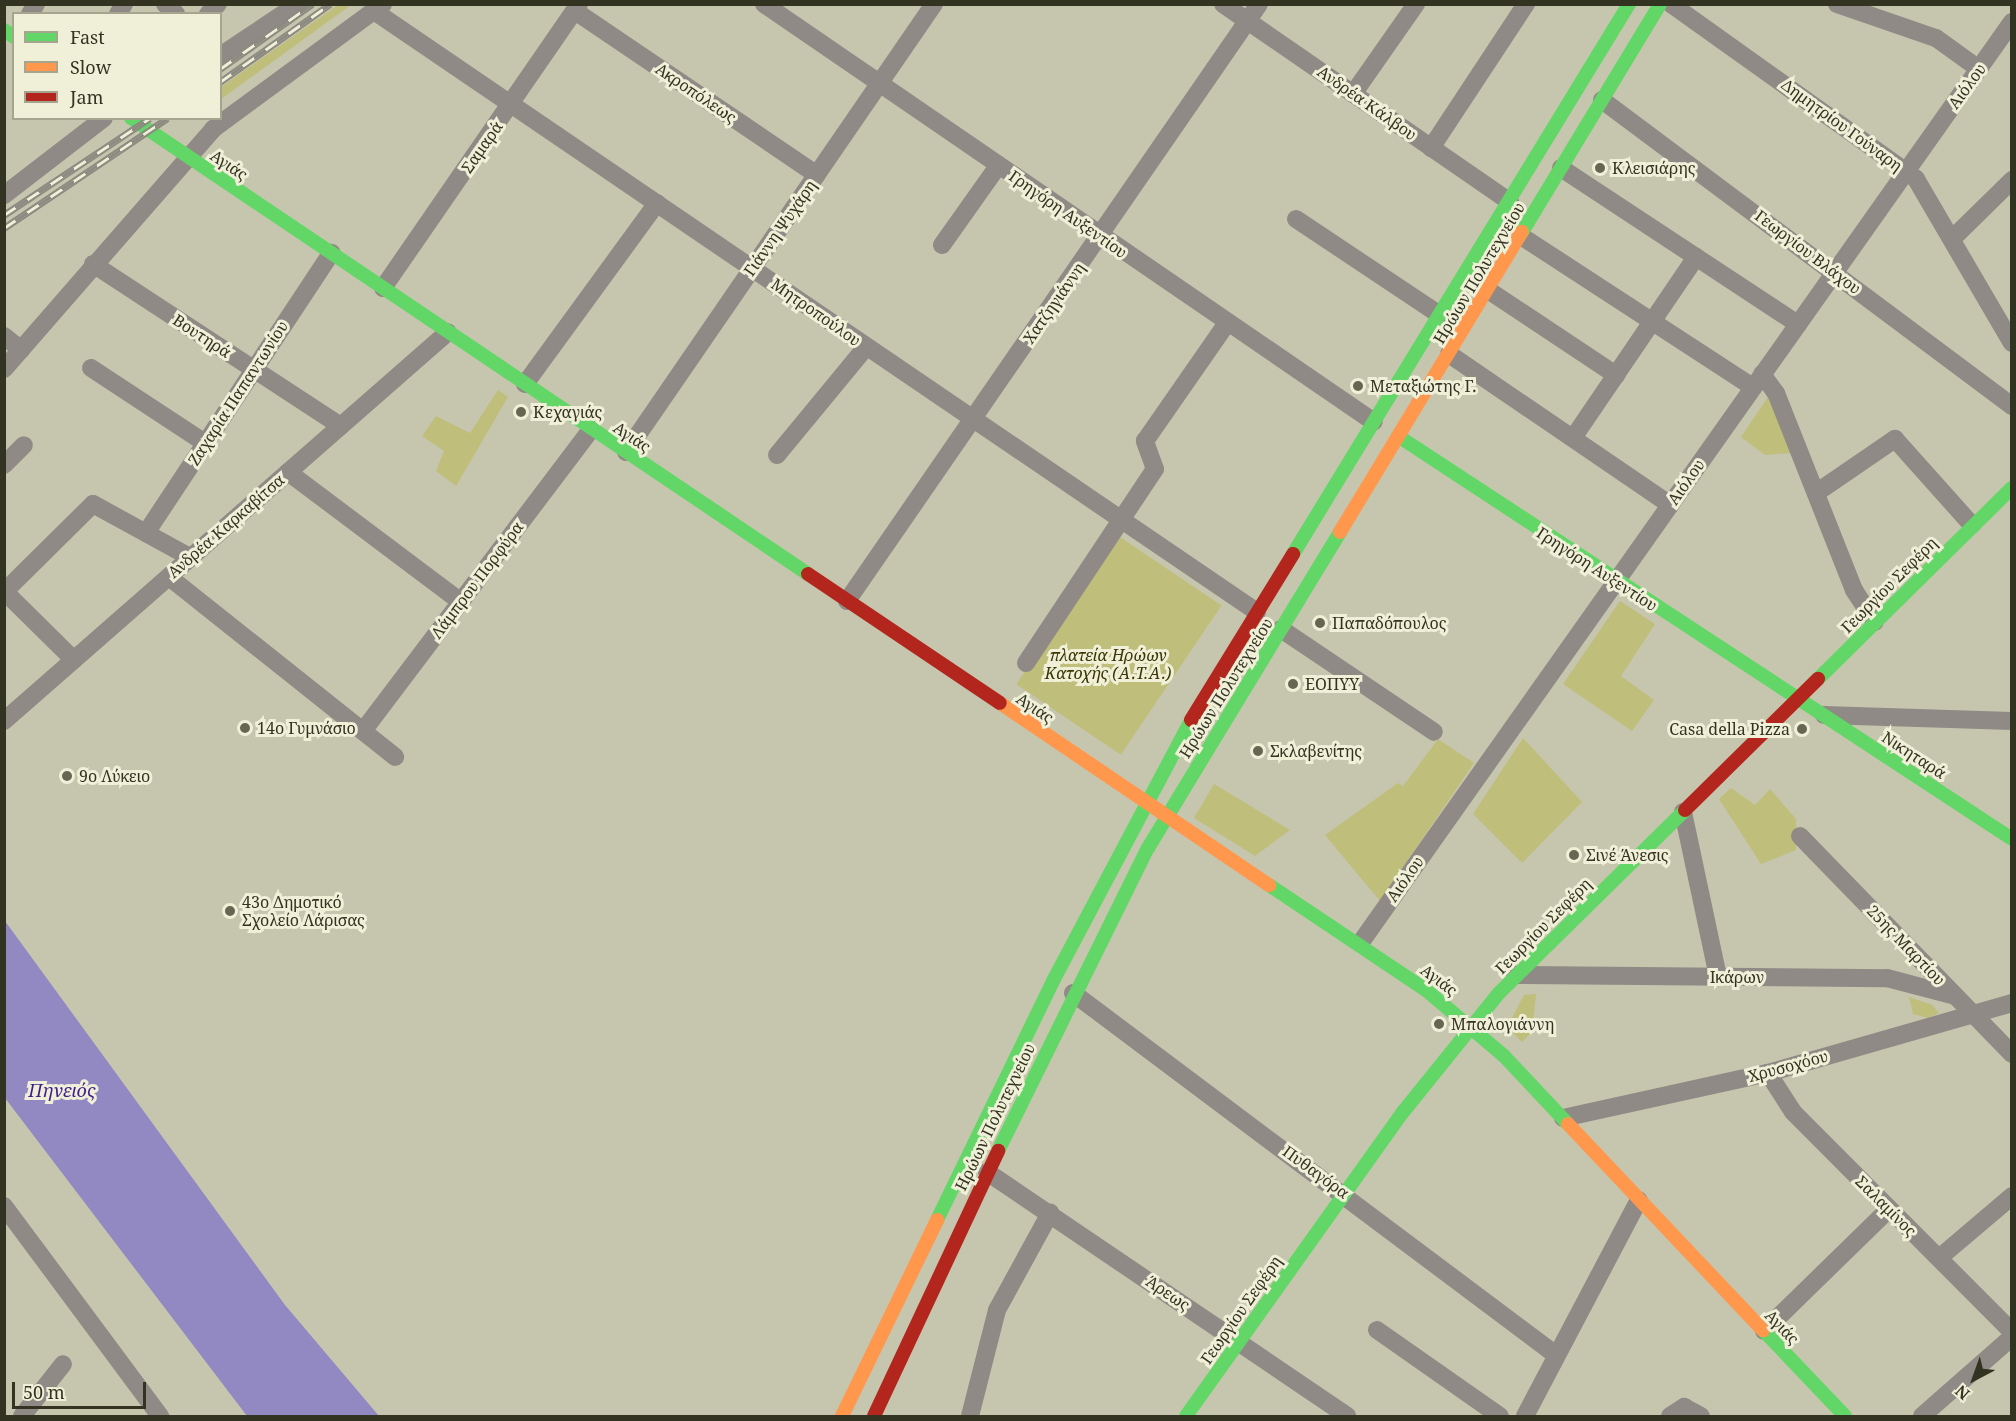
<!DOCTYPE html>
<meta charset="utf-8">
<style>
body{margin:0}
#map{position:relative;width:2016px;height:1421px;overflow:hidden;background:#c6c6ae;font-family:"Noto Serif",serif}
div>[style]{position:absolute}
.green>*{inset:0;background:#bfbe7b;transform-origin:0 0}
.water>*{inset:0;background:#9289c3}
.street>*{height:18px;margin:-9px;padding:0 9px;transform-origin:9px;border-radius:9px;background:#8f8a85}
.fast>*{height:14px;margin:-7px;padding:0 7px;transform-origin:7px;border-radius:7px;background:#63d668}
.slow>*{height:14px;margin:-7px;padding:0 7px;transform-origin:7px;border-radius:7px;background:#ff974d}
.jam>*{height:14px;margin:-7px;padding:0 7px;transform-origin:7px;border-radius:7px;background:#b3261e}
.rail>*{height:7px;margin-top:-3.5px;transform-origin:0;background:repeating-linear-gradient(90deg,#f0f0d9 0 14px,#8c8a81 0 28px);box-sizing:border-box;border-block:2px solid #8c8a81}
.dots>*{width:16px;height:16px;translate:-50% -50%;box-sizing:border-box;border:3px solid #f0f0d9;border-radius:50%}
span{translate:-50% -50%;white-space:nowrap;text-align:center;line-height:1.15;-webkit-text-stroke:6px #f0f0d9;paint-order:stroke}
.street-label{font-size:16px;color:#333321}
.poi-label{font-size:16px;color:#333321}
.left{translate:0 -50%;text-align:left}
.right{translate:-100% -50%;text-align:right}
.park-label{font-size:16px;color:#393704;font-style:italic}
.water-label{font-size:18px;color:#3e1e8d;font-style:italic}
.frame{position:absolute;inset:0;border:6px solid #333321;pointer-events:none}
.legend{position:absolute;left:12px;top:12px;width:210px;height:108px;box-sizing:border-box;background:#f0f0d9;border:2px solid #a4a48f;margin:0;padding:8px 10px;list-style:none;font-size:18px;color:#333321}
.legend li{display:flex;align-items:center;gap:12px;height:30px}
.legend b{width:30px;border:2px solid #a4a48f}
.north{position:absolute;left:1944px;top:1349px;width:60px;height:60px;-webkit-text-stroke:4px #f0f0d9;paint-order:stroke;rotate:221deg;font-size:16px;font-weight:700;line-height:24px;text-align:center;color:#333321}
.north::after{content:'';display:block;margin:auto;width:21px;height:27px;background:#333321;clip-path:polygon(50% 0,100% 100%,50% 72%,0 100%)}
.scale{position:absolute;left:12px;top:1382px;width:134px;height:27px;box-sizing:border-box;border:3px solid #333321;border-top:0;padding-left:8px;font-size:18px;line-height:21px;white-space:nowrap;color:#333321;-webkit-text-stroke:4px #f0f0d9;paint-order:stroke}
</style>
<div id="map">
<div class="green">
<div style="clip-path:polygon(338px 5px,351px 5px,221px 99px,221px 87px)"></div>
<div style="clip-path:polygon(498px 390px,508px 397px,456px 486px,436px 471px,444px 451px,422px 436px,436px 416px,470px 433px)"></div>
<div style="clip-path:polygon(1768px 397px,1791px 453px,1765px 455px,1741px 437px)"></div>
<div style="left:1117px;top:535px;width:126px;height:180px;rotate:34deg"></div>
<div style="clip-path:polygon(1620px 601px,1655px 624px,1621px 676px,1654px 700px,1632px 731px,1563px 684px)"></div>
<div style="clip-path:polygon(1523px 738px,1582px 802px,1522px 863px,1473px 814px)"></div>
<div style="clip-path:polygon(1438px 739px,1474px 763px,1380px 901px,1325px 835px,1398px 783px,1403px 786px)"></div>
<div style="clip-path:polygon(1214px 784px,1290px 830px,1255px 856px,1194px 818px)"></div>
<div style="clip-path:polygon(1731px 788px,1755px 805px,1770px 789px,1796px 819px,1796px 850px,1761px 864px,1719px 799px)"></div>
<div style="clip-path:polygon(1536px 994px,1532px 1032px,1522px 1042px,1507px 1027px,1524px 995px)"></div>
<div style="clip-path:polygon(1909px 997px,1932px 1005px,1939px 1013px,1928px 1018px,1913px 1014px)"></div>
</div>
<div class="water">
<div style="clip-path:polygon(5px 921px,285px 1305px,379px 1416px,247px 1416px,5px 1098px)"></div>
</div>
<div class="street">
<div style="left:165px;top:4px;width:15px;rotate:42deg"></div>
<div style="left:764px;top:4px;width:739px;rotate:34.42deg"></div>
<div style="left:1223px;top:4px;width:349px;rotate:34.6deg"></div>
<div style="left:1671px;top:4px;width:301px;rotate:35.5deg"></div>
<div style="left:1916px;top:179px;width:190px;rotate:59.7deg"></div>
<div style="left:1837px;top:4px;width:105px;rotate:19deg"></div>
<div style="left:1936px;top:38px;width:53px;rotate:35.8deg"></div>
<div style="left:374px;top:11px;width:1068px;rotate:34.24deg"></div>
<div style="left:575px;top:11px;width:292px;rotate:34.1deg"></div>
<div style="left:30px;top:14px;width:12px;rotate:-59deg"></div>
<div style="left:118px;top:14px;width:12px;rotate:-59deg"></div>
<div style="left:208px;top:14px;width:14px;rotate:-45deg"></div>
<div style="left:220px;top:56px;width:94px;rotate:-33.7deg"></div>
<div style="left:1353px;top:94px;width:110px;rotate:-55deg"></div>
<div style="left:1602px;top:100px;width:512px;rotate:36.74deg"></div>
<div style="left:1431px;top:148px;width:173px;rotate:-56.6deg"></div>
<div style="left:1561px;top:168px;width:284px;rotate:33.4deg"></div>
<div style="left:4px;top:195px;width:126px;rotate:-37.6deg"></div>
<div style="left:1296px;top:219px;width:173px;rotate:33.7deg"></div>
<div style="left:1521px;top:236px;width:277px;rotate:33.1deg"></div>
<div style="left:1953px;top:238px;width:83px;rotate:-44.5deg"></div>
<div style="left:942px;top:245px;width:97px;rotate:-54.7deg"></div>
<div style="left:93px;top:264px;width:296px;rotate:33.2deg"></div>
<div style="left:383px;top:288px;width:345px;rotate:-55.4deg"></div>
<div style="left:1488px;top:290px;width:154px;rotate:33.6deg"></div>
<div style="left:4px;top:336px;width:22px;rotate:39deg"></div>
<div style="left:1449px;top:354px;width:268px;rotate:34.3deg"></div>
<div style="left:91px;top:368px;width:136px;rotate:33.3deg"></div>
<div style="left:4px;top:369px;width:318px;rotate:-48.9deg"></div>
<div style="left:213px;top:129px;width:211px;rotate:-36.3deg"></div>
<div style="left:1762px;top:374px;width:24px;rotate:54deg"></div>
<div style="left:1776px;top:393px;width:212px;rotate:68.4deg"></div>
<div style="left:1854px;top:590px;width:38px;rotate:57deg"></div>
<div style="left:525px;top:384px;width:224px;rotate:-53.9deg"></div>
<div style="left:1573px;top:438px;width:219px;rotate:-55.8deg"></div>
<div style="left:626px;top:452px;width:544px;rotate:-55.49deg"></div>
<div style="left:777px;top:455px;width:140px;rotate:-50.5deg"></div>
<div style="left:4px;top:465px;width:28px;rotate:-45deg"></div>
<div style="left:288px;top:472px;width:216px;rotate:36.9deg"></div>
<div style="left:1816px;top:493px;width:96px;rotate:-34.4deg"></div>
<div style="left:1895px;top:439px;width:115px;rotate:48.2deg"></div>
<div style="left:146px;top:533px;width:336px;rotate:-56.5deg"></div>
<div style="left:169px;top:577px;width:289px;rotate:38.5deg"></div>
<div style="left:4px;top:591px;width:98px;rotate:44.6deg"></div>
<div style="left:4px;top:592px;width:125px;rotate:-44.7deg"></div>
<div style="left:93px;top:504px;width:111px;rotate:28.7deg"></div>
<div style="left:847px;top:601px;width:725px;rotate:-55.39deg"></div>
<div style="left:1281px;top:629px;width:184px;rotate:33.9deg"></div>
<div style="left:1026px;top:663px;width:233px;rotate:-56.4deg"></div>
<div style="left:1155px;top:469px;width:30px;rotate:-110deg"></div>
<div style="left:1145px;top:441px;width:144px;rotate:-55.2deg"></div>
<div style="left:1824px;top:715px;width:188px;rotate:1.8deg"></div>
<div style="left:4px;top:721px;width:590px;rotate:-41.22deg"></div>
<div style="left:363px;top:731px;width:378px;rotate:-52.9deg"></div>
<div style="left:1683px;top:812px;width:169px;rotate:78deg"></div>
<div style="left:1800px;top:836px;width:304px;rotate:45.8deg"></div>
<div style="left:1361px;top:942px;width:1127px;rotate:-54.72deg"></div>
<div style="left:1515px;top:975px;width:372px;rotate:0.5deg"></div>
<div style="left:1887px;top:978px;width:70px;rotate:14.8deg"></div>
<div style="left:1073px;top:993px;width:604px;rotate:36.85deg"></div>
<div style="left:1768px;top:1073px;width:46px;rotate:57.3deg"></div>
<div style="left:1793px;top:1112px;width:310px;rotate:45.1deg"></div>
<div style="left:1563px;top:1118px;width:210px;rotate:-12.4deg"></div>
<div style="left:1768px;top:1073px;width:254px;rotate:-16deg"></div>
<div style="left:987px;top:1172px;width:435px;rotate:34.1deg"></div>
<div style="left:4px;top:1206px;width:262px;rotate:53.4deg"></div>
<div style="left:1939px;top:1258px;width:96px;rotate:-40.3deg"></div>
<div style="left:1377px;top:1330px;width:150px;rotate:35deg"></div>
<div style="left:1764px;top:1331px;width:175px;rotate:-44.3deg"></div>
<div style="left:22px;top:1416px;width:66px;rotate:-51.7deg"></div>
<div style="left:970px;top:1416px;width:109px;rotate:-75.7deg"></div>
<div style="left:997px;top:1310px;width:111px;rotate:-61.3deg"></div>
<div style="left:1525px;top:1416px;width:244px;rotate:-62.2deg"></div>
<div style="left:1670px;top:1416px;width:17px;rotate:-33deg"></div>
<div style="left:1684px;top:1407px;width:19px;rotate:28deg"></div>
<div style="left:1922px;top:1416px;width:120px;rotate:-41.3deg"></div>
</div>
<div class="fast">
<div style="left:4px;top:30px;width:12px;rotate:35deg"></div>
<div style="left:131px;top:118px;width:816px;rotate:33.96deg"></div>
<div style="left:1522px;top:232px;width:267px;rotate:-58.8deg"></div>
<div style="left:1398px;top:436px;width:734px;rotate:33.28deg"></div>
<div style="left:1293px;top:554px;width:645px;rotate:-58.58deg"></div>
<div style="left:1818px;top:679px;width:272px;rotate:-44.6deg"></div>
<div style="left:1269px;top:885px;width:189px;rotate:33.8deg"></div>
<div style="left:1426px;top:990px;width:102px;rotate:40.2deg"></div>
<div style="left:1504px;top:1056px;width:93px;rotate:46.7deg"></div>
<div style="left:998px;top:1151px;width:338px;rotate:-63.7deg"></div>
<div style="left:1148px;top:848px;width:370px;rotate:-58.7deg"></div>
<div style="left:937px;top:1220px;width:266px;rotate:-64.1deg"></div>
<div style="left:1053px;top:981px;width:295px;rotate:-62.1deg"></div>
<div style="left:1763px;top:1330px;width:119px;rotate:46.4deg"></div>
<div style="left:1186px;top:1416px;width:374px;rotate:-54.5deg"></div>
<div style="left:1403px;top:1112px;width:153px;rotate:-51.1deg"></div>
<div style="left:1499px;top:993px;width:261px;rotate:-44.5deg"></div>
</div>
<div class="slow">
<div style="left:1340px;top:532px;width:351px;rotate:-58.8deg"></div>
<div style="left:1000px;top:703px;width:325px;rotate:34.1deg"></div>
<div style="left:1568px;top:1124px;width:284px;rotate:46.6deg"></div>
<div style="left:842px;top:1416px;width:218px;rotate:-64.1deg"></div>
</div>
<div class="jam">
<div style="left:808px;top:574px;width:231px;rotate:33.9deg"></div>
<div style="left:1191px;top:720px;width:195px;rotate:-58.4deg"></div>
<div style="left:1685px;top:810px;width:187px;rotate:-44.6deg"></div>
<div style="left:874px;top:1416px;width:293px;rotate:-64.9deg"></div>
</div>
<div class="rail">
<div style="left:220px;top:69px;width:113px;rotate:-35.2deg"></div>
<div style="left:220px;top:82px;width:135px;rotate:-35.3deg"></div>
<div style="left:4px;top:215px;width:175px;rotate:-33.6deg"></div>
<div style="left:4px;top:228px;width:197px;rotate:-33.9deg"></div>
</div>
<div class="dots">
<div style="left:1600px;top:168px;background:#666652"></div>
<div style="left:1358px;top:386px;background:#666652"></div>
<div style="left:521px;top:412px;background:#666652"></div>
<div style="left:1320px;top:623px;background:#666652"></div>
<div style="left:1293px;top:684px;background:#666652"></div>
<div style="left:245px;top:728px;background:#666652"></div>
<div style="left:1802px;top:729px;background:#666652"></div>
<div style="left:1258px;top:751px;background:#666652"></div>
<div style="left:67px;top:776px;background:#666652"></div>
<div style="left:1574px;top:855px;background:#666652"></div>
<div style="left:230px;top:911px;background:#666652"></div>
<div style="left:1439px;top:1024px;background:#666652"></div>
</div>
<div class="street-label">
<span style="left:1967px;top:86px;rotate:-54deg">Αιόλου</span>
<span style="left:696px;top:93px;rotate:34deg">Ακροπόλεως</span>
<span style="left:1367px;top:103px;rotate:35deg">Ανδρέα Κάλβου</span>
<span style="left:1842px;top:125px;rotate:36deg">Δημητρίου Γούναρη</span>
<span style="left:482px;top:147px;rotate:-55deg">Σαμαρά</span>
<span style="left:229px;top:165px;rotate:34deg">Αγιάς</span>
<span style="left:1068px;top:214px;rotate:35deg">Γρηγόρη Αυξεντίου</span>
<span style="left:780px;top:228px;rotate:-55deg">Γιάννη Ψυχάρη</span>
<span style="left:1808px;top:252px;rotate:37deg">Γεωργίου Βλάχου</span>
<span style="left:1479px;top:273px;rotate:-59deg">Ηρώων Πολυτεχνείου</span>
<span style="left:1054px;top:303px;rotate:-55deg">Χατζηγιάννη</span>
<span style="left:816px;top:312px;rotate:35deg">Μητροπούλου</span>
<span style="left:202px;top:336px;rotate:33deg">Βουτηρά</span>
<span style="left:238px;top:393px;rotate:-57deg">Ζαχαρία Παπαντωνίου</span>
<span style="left:632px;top:437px;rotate:34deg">Αγιάς</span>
<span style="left:1686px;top:482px;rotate:-55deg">Αιόλου</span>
<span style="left:226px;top:526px;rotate:-41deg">Ανδρέα Καρκαβίτσα</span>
<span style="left:1597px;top:569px;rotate:33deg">Γρηγόρη Αυξεντίου</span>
<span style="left:477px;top:580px;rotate:-53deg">Λάμπρου Πορφύρα</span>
<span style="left:1889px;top:585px;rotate:-45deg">Γεωργίου Σεφέρη</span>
<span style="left:1226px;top:688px;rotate:-58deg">Ηρώων Πολυτεχνείου</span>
<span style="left:1035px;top:708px;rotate:34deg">Αγιάς</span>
<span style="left:1914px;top:755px;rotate:33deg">Νικηταρά</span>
<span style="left:1405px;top:879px;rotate:-55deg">Αιόλου</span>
<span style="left:1543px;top:926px;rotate:-45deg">Γεωργίου Σεφέρη</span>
<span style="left:1906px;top:945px;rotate:46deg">25ης Μαρτίου</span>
<span style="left:1737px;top:977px">Ικάρων</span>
<span style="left:1439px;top:980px;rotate:37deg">Αγιάς</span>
<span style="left:1788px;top:1066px;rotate:-15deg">Χρυσοχόου</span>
<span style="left:995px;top:1117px;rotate:-64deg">Ηρώων Πολυτεχνείου</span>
<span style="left:1316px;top:1172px;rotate:36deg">Πυθαγόρα</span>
<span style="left:1886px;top:1206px;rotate:45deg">Σαλαμίνος</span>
<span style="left:1168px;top:1293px;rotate:34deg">Άρεως</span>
<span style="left:1241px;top:1310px;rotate:-55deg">Γεωργίου Σεφέρη</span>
<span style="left:1782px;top:1327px;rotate:46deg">Αγιάς</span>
</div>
<div class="poi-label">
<span class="left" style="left:1612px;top:168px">Κλεισιάρης</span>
<span class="left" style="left:1370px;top:386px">Μεταξιώτης Γ.</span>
<span class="left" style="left:533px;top:412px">Κεχαγιάς</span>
<span class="left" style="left:1332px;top:623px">Παπαδόπουλος</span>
<span class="left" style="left:1305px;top:684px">ΕΟΠΥΥ</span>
<span class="left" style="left:257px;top:728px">14ο Γυμνάσιο</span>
<span class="right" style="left:1790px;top:729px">Casa della Pizza</span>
<span class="left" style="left:1270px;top:751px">Σκλαβενίτης</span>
<span class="left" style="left:79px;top:776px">9ο Λύκειο</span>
<span class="left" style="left:1586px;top:855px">Σινέ Άνεσις</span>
<span class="left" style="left:242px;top:911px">43ο Δημοτικό<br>Σχολείο Λάρισας</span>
<span class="left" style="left:1451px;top:1024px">Μπαλογιάννη</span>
</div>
<div class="park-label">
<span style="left:1108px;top:664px">πλατεία Ηρώων<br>Κατοχής (Α.Τ.Α.)</span>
</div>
<div class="water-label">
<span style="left:62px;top:1090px">Πηνειός</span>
</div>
<div class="frame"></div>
<ul class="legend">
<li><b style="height:8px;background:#63d668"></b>Fast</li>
<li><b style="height:8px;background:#ff974d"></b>Slow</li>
<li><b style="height:8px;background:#b3261e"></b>Jam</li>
</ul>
<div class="north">N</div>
<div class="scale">50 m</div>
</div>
